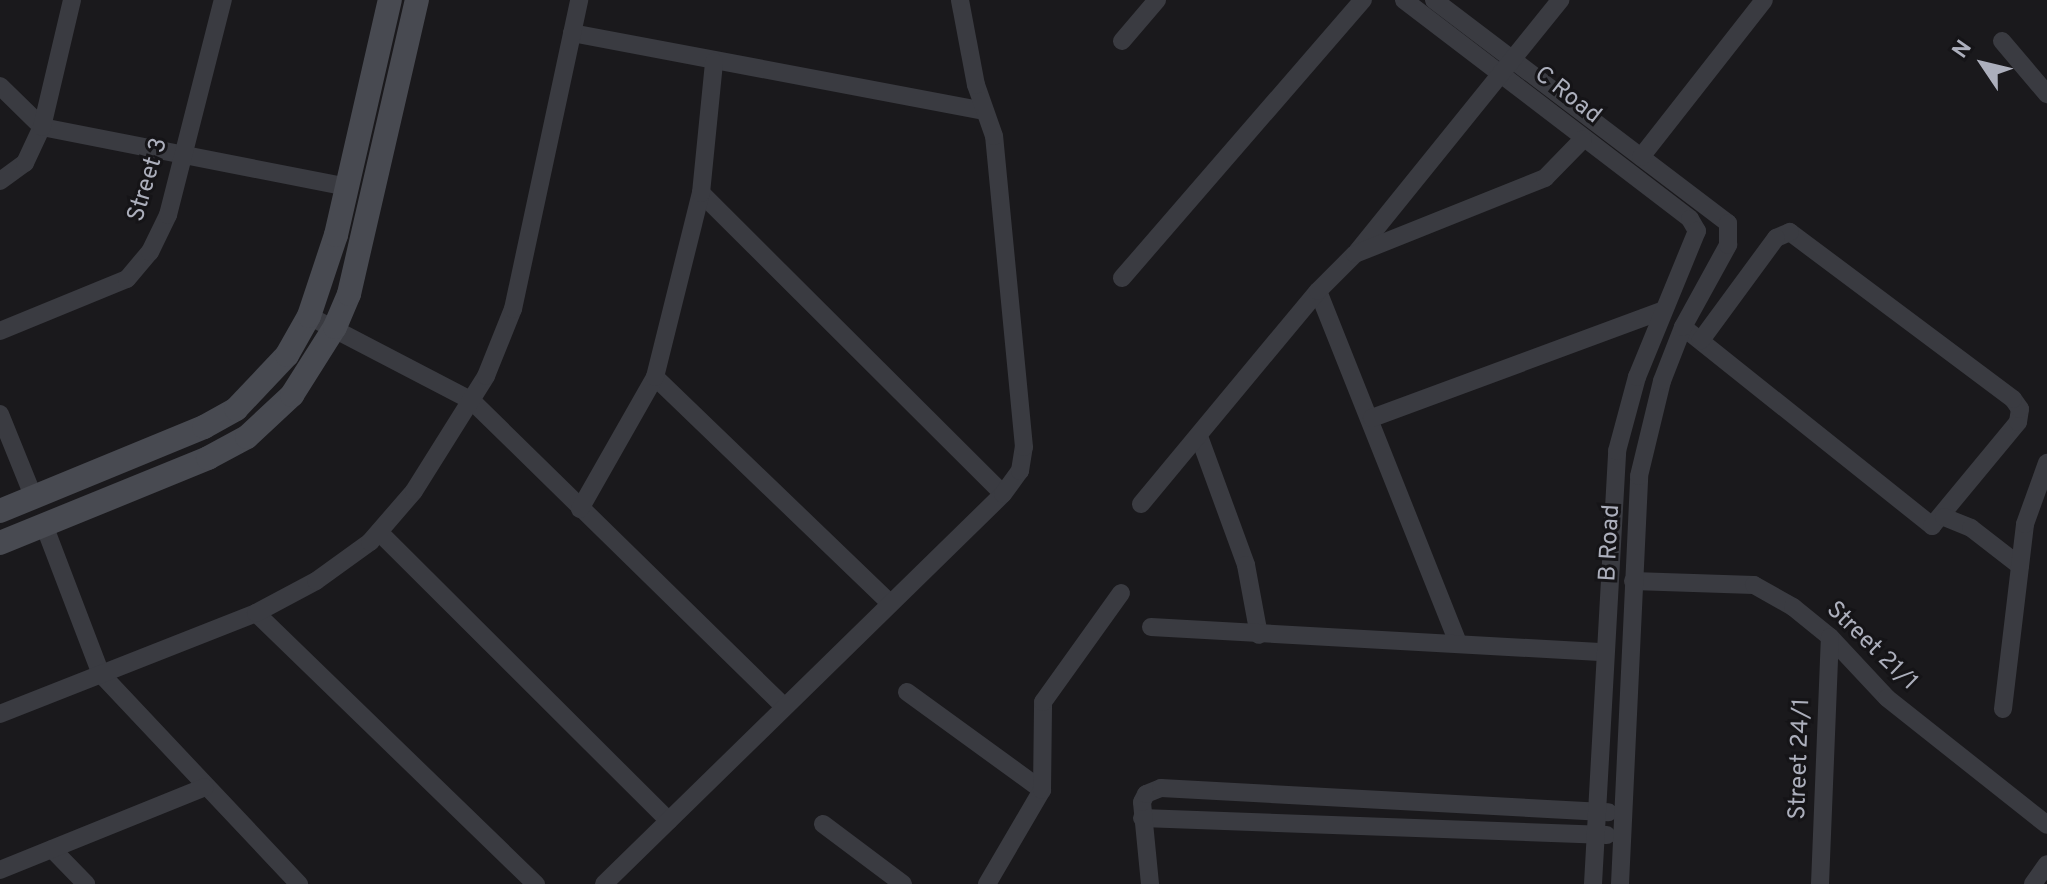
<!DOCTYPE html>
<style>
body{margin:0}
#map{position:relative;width:2047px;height:884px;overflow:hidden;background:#1a191c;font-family:Overpass,sans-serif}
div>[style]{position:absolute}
.street>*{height:18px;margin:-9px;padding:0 9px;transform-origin:9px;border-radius:9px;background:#3a3b41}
.secondary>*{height:24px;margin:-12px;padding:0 12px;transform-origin:12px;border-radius:12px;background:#484a51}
span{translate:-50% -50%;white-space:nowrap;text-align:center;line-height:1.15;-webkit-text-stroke:6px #151417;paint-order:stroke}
.street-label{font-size:24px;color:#acafbc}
.north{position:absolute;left:1943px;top:24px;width:80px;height:80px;-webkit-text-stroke:6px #151417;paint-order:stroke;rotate:305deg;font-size:22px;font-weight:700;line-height:32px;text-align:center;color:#acafbc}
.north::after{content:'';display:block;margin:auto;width:28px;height:36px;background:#acafbc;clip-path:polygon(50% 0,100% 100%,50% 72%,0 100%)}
</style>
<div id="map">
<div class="street">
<div style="left:1404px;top:0;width:360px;rotate:37.4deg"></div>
<div style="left:1690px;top:219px;width:14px;rotate:60deg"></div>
<div style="left:1434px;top:0;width:369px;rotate:37.2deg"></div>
<div style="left:572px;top:33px;width:419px;rotate:10.7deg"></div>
<div style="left:1122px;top:41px;width:54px;rotate:-49.5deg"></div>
<div style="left:2002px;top:41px;width:70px;rotate:49.7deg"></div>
<div style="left:0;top:86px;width:59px;rotate:44.3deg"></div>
<div style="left:42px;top:127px;width:311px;rotate:11.1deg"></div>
<div style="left:1641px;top:157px;width:199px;rotate:-51.9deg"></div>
<div style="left:0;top:181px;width:31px;rotate:-36deg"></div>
<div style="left:25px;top:163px;width:40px;rotate:-65deg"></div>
<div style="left:42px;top:127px;width:130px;rotate:-76.7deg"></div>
<div style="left:701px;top:193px;width:426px;rotate:44.9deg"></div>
<div style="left:1357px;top:252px;width:324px;rotate:-51.1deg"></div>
<div style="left:1122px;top:278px;width:368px;rotate:-49.1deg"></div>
<div style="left:1318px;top:291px;width:377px;rotate:68.3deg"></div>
<div style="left:309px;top:316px;width:184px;rotate:27.5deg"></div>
<div style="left:472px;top:401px;width:436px;rotate:44.4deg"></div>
<div style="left:1683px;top:327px;width:319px;rotate:38.6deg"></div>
<div style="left:1932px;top:526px;width:135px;rotate:-50.4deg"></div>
<div style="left:2018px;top:422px;width:13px;rotate:-81deg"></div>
<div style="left:2020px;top:409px;width:12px;rotate:-125deg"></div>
<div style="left:2013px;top:399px;width:279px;rotate:-143.2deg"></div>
<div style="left:1790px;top:232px;width:15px;rotate:157deg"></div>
<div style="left:1776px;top:238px;width:127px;rotate:126.3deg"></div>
<div style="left:0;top:331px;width:137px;rotate:-22.3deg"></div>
<div style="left:127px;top:279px;width:35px;rotate:-50deg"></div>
<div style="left:150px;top:252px;width:41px;rotate:-64.1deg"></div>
<div style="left:168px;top:215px;width:222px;rotate:-75.7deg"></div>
<div style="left:655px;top:377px;width:326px;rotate:43.9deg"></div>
<div style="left:0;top:414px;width:91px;rotate:68deg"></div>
<div style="left:1372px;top:418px;width:308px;rotate:-20.3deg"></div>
<div style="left:1200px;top:439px;width:134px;rotate:69.9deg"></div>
<div style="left:1246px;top:565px;width:71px;rotate:79.5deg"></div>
<div style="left:1141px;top:504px;width:277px;rotate:-50.3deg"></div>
<div style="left:1318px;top:291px;width:52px;rotate:-45deg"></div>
<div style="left:1355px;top:254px;width:205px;rotate:-21.8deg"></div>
<div style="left:1545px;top:178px;width:54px;rotate:-45.7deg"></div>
<div style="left:580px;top:509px;width:152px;rotate:-60.4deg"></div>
<div style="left:655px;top:377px;width:190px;rotate:-76deg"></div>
<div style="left:701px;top:193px;width:132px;rotate:-84.3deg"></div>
<div style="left:1944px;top:517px;width:29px;rotate:22deg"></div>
<div style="left:1971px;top:528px;width:62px;rotate:37.8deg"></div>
<div style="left:44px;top:525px;width:160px;rotate:69.1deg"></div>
<div style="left:101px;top:674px;width:289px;rotate:46.7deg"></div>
<div style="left:379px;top:532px;width:409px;rotate:44.9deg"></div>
<div style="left:1633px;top:581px;width:121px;rotate:1.9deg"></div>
<div style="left:1754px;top:585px;width:45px;rotate:29.4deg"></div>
<div style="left:1793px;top:607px;width:48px;rotate:39deg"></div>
<div style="left:1830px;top:637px;width:83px;rotate:46.9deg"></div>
<div style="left:1887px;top:698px;width:204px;rotate:38.4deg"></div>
<div style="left:256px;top:613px;width:390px;rotate:44.1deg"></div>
<div style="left:1151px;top:627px;width:454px;rotate:3.2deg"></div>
<div style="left:907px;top:692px;width:167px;rotate:36deg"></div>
<div style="left:1042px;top:790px;width:109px;rotate:120.3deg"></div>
<div style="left:2003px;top:709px;width:186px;rotate:-83.2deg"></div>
<div style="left:2025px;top:524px;width:65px;rotate:-70.2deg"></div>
<div style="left:0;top:714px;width:275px;rotate:-21.5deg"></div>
<div style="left:256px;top:613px;width:68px;rotate:-28.1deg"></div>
<div style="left:316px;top:581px;width:67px;rotate:-35.8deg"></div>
<div style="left:370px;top:542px;width:67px;rotate:-49.2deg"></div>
<div style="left:414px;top:491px;width:136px;rotate:-57.9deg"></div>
<div style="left:486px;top:376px;width:72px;rotate:-68.1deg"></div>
<div style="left:513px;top:309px;width:316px;rotate:-77.9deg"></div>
<div style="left:1042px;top:790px;width:88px;rotate:-89.3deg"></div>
<div style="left:1043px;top:702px;width:134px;rotate:-54.4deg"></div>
<div style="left:1142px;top:818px;width:465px;rotate:2.1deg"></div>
<div style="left:823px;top:824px;width:100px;rotate:36.9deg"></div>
<div style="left:52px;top:849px;width:49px;rotate:45.8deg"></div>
<div style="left:0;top:870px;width:221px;rotate:-22deg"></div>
<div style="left:604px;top:884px;width:558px;rotate:-44.35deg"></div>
<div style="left:1003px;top:494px;width:29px;rotate:-54deg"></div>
<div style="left:1020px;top:471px;width:24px;rotate:-81deg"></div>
<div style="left:1024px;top:447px;width:312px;rotate:-95.5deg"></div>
<div style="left:994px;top:136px;width:54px;rotate:-109.4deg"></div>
<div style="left:976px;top:85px;width:86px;rotate:-100.7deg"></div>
<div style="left:1150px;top:884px;width:82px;rotate:-95.6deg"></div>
<div style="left:1142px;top:802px;width:9px;rotate:-63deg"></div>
<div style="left:1146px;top:794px;width:16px;rotate:-22deg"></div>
<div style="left:1161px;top:788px;width:448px;rotate:3.1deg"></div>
<div style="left:1593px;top:884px;width:434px;rotate:-86.8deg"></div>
<div style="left:1617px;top:451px;width:77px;rotate:-74.9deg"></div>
<div style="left:1637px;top:377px;width:158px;rotate:-67.7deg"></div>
<div style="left:1620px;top:884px;width:408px;rotate:-87.3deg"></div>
<div style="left:1639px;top:476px;width:98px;rotate:-76.4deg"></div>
<div style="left:1662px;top:381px;width:58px;rotate:-68.7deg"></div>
<div style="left:1683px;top:327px;width:94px;rotate:-61.2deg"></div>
<div style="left:1728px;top:245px;width:22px;rotate:-90deg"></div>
<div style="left:1820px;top:884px;width:247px;rotate:-87.7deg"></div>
<div style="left:2033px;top:884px;width:24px;rotate:-55deg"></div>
</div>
<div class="secondary">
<div style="left:0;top:511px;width:221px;rotate:-22.4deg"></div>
<div style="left:204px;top:427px;width:37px;rotate:-29deg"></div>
<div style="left:236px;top:409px;width:74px;rotate:-46.6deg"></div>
<div style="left:287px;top:355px;width:45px;rotate:-60.6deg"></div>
<div style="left:309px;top:316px;width:85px;rotate:-71.6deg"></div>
<div style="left:336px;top:235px;width:241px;rotate:-77.1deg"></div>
<div style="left:0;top:543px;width:225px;rotate:-22.2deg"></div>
<div style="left:208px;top:458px;width:44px;rotate:-28.3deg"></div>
<div style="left:247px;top:437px;width:62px;rotate:-43deg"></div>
<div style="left:292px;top:395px;width:80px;rotate:-57.7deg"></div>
<div style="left:335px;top:327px;width:36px;rotate:-67deg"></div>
<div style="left:349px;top:294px;width:302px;rotate:-77deg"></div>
</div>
<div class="street-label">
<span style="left:1567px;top:96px;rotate:38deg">C Road</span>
<span style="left:149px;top:180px;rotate:-73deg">Street 3</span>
<span style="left:1611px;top:543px;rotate:-87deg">B Road</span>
<span style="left:1871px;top:647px;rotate:44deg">Street 21/1</span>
<span style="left:1801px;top:759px;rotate:-88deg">Street 24/1</span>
</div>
<div class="north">N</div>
</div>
